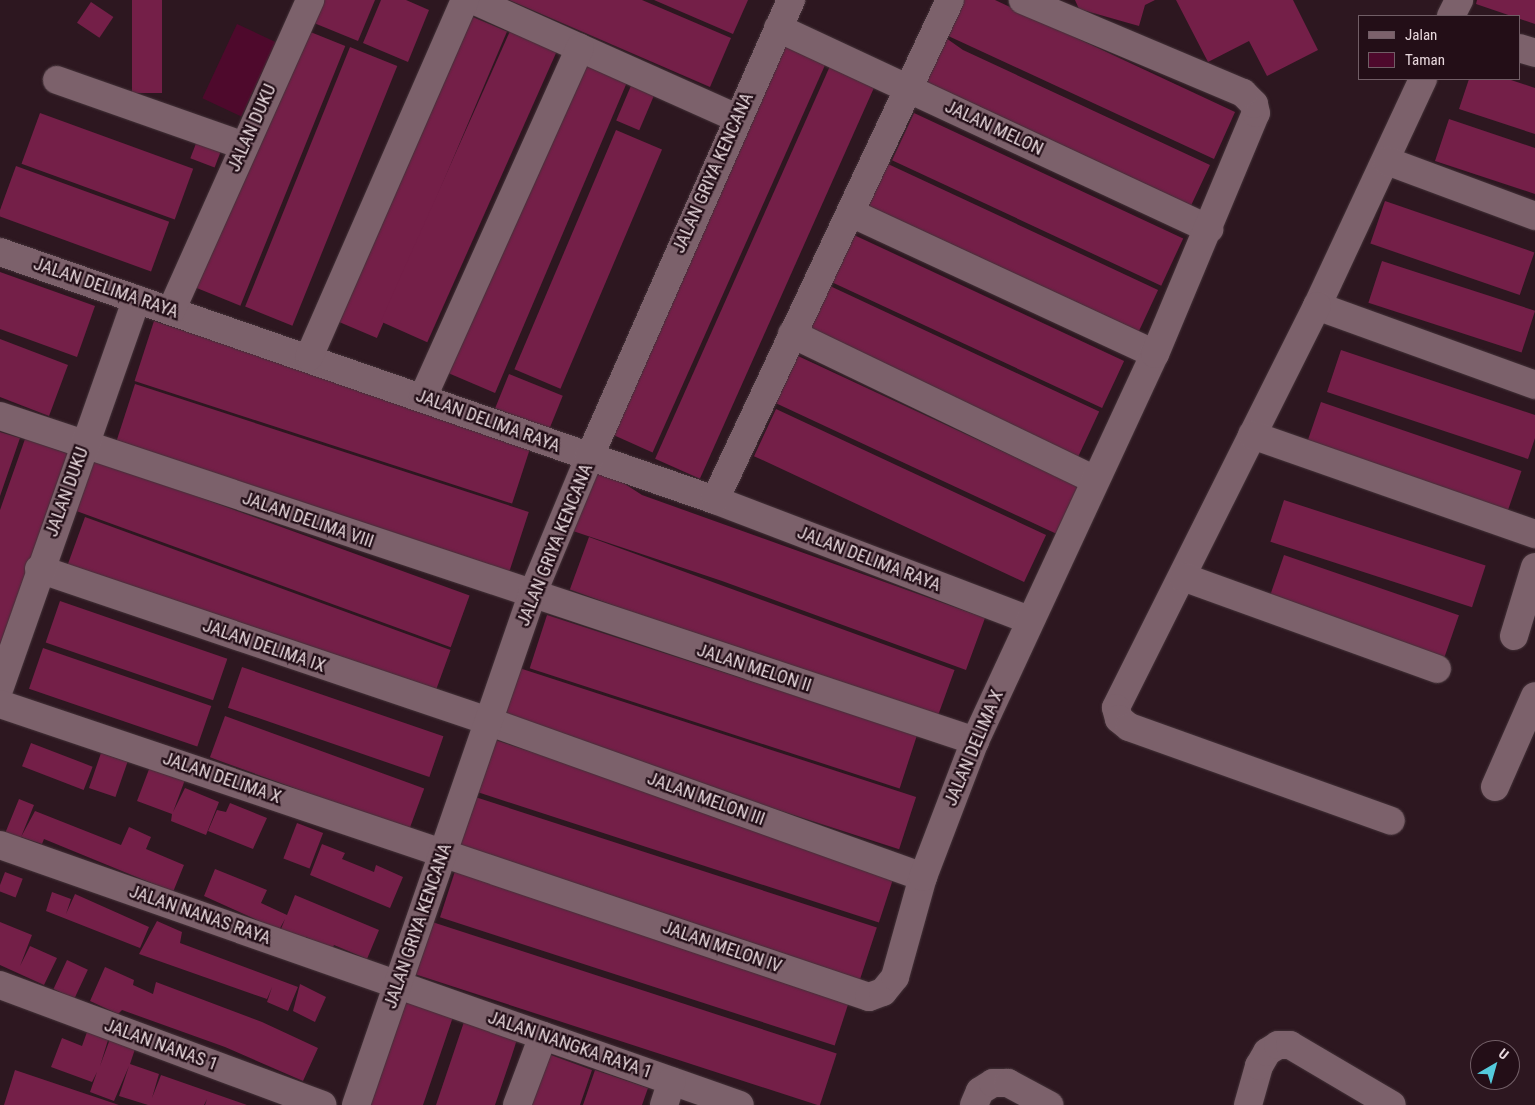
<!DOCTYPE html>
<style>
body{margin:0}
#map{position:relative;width:1535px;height:1105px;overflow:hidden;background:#2d1720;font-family:"Roboto Condensed",sans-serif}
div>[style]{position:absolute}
.green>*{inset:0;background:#4e092c;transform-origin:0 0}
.building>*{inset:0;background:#741f48;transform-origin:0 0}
.roads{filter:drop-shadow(0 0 1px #433238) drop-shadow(0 0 1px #433238)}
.street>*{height:28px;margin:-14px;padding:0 14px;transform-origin:14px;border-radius:14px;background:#7c616b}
span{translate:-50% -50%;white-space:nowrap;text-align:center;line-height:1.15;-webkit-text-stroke:4.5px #230e17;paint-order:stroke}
.street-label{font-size:18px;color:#e7d7dc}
.legend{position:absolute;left:1358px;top:15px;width:162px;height:65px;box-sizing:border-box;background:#230e17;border:1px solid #715e66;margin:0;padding:6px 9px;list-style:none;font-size:15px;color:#e7d7dc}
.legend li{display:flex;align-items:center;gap:10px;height:25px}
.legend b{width:25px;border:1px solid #715e66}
.north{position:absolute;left:1470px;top:1040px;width:50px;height:50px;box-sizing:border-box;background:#230e17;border:1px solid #715e66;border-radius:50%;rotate:38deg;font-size:14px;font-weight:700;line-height:20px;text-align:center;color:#e7d7dc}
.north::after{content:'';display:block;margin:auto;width:18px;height:22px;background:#54cadc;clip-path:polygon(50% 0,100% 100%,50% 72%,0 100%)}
</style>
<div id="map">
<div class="green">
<div style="left:237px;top:24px;width:43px;height:82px;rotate:25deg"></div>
</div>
<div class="building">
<div style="left:132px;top:0;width:30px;height:93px"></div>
<div style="clip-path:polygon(323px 0,375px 0,358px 41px,314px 23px)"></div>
<div style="clip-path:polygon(381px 0,406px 0,429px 10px,408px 62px,363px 43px)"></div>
<div style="clip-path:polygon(509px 0,642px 0,731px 38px,710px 87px)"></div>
<div style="clip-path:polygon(654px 0,748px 0,733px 34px)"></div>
<div style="clip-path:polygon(960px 0,995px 0,1235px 112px,1214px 159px,944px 34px)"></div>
<div style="clip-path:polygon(1075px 0,1155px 0,1145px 5px,1139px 26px,1079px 9px)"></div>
<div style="clip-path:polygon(1176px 0,1293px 0,1318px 50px,1267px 76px,1249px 41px,1208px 62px)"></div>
<div style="clip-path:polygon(1477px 0,1535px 0,1535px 24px,1476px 4px)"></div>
<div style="left:91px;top:2px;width:27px;height:25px;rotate:34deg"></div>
<div style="left:461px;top:12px;width:50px;height:333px;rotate:23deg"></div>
<div style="left:298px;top:27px;width:51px;height:280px;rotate:22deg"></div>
<div style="left:510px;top:31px;width:51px;height:318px;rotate:24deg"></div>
<div style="clip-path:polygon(936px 31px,963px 50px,1210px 165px,1188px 212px,915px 85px)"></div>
<div style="left:776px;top:40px;width:55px;height:427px;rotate:24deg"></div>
<div style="left:350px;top:47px;width:51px;height:280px;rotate:22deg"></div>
<div style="left:581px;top:60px;width:51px;height:340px;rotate:23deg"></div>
<div style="left:830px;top:66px;width:49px;height:430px;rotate:24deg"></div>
<div style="clip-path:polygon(1469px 79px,1508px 79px,1535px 88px,1535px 134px,1459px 109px)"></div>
<div style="left:633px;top:81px;width:25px;height:43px;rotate:23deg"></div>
<div style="left:40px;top:113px;width:163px;height:54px;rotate:20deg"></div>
<div style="left:914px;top:113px;width:297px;height:52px;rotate:25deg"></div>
<div style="clip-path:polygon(1449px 119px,1535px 148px,1535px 194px,1435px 161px)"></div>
<div style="left:616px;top:130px;width:50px;height:260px;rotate:23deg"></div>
<div style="left:200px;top:133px;width:26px;height:27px;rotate:21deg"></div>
<div style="left:888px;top:164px;width:298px;height:51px;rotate:25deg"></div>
<div style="left:16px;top:166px;width:163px;height:53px;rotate:20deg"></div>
<div style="left:1385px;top:201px;width:158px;height:45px;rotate:19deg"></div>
<div style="left:854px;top:235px;width:298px;height:52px;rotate:25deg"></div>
<div style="left:1382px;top:261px;width:161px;height:44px;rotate:18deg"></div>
<div style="clip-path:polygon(0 272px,95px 306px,77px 357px,0 329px)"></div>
<div style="left:830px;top:286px;width:297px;height:52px;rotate:25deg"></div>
<div style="left:154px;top:321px;width:397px;height:63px;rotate:18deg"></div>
<div style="clip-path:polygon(0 339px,68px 365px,49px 416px,0 397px)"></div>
<div style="clip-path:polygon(1341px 350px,1535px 415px,1535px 438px,1528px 459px,1327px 392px)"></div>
<div style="left:798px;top:356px;width:314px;height:52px;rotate:25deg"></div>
<div style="left:509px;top:374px;width:58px;height:37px;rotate:22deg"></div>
<div style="left:135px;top:384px;width:414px;height:63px;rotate:18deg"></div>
<div style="left:1321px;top:402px;width:212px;height:45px;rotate:19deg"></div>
<div style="left:776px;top:409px;width:298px;height:52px;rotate:25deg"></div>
<div style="clip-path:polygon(0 432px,20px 438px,0 496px)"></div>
<div style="clip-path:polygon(25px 439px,69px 454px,0 645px,0 510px)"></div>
<div style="left:89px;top:457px;width:405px;height:55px;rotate:20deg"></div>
<div style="clip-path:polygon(597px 466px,642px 495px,985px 618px,966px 670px,722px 581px,570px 530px)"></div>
<div style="left:1284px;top:500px;width:212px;height:44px;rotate:18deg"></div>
<div style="left:85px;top:517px;width:389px;height:55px;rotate:20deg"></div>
<div style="left:589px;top:537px;width:389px;height:56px;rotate:20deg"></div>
<div style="left:1284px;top:555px;width:185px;height:44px;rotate:19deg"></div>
<div style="left:60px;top:601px;width:177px;height:44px;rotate:19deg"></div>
<div style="left:547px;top:615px;width:389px;height:56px;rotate:18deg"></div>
<div style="left:43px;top:648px;width:178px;height:43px;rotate:19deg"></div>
<div style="left:510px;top:665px;width:427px;height:55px;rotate:18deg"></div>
<div style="left:242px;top:667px;width:213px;height:43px;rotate:19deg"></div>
<div style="left:225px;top:716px;width:212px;height:44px;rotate:20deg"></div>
<div style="left:486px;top:737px;width:431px;height:55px;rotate:18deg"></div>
<div style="left:31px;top:743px;width:66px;height:25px;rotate:21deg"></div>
<div style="left:101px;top:753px;width:28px;height:37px;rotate:19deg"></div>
<div style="clip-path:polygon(151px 764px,186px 777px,173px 812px,185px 788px,219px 802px,206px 835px,171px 821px,172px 814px,137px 801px)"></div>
<div style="left:466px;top:794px;width:432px;height:56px;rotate:18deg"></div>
<div style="clip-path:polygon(19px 799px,34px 805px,21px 837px,35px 811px,121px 845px,129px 827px,151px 837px,146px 849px,184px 865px,173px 892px,44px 839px,42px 844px,21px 837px,19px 843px,4px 836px)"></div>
<div style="clip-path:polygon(230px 803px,267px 818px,253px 849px,208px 831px,217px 810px,226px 812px)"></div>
<div style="left:297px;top:823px;width:28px;height:38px;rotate:21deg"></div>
<div style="clip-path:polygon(322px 844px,345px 853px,342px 859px,374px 872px,376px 865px,403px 877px,390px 908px,310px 875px)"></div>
<div style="left:457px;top:865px;width:415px;height:55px;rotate:18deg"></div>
<div style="clip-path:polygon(215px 869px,267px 890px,261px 903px,287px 915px,295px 895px,379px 930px,367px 959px,334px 945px,332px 949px,306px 937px,304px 944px,279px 934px,285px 919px,279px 930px,204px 896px)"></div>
<div style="left:5px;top:872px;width:19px;height:20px;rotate:21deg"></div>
<div style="clip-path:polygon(52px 892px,71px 899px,66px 914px,75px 894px,149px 927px,140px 948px,46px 911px)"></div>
<div style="left:423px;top:919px;width:435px;height:55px;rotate:18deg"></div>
<div style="clip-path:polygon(157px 921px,182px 932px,180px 943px,298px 987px,288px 1011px,267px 1002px,272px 987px,267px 999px,139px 954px)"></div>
<div style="clip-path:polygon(0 922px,32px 935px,20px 966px,30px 946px,57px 958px,44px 985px,0 965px)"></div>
<div style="left:67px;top:960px;width:23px;height:32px;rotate:25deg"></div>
<div style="clip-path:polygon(105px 967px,134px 980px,133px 985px,153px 994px,156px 982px,262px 1022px,318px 1048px,303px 1081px,225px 1047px,122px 1010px,118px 1014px,90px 1001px)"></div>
<div style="clip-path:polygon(300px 984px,326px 997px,315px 1022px,293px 1011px)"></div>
<div style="clip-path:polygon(403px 989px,456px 1008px,423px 1105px,364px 1105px)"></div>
<div style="clip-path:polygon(467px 1013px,520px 1030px,512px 1055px,495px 1105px,436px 1105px)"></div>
<div style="clip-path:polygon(87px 1032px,108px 1040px,100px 1066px,110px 1039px,135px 1049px,130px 1064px,159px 1074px,152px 1098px,161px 1075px,247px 1105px,205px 1105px,207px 1099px,204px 1105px,148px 1105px,119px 1096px,129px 1066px,114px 1101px,90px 1092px,97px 1072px,92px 1082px,51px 1067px,62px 1038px,82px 1046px)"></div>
<div style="clip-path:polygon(540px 1051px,592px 1070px,580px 1105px,521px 1105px)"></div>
<div style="clip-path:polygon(15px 1070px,119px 1105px,4px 1105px)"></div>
<div style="clip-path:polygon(595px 1070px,648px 1088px,642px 1105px,583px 1105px)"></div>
</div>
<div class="roads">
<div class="street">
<div style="left:473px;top:0;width:289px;rotate:24.1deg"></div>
<div style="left:1451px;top:16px;width:18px;rotate:-63deg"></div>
<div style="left:778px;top:28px;width:476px;rotate:25deg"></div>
<div style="left:1519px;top:48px;width:17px;rotate:17deg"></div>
<div style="left:1423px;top:79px;width:251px;rotate:115deg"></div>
<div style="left:1317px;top:306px;width:232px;rotate:19.9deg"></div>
<div style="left:57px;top:80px;width:198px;rotate:19.4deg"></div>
<div style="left:1387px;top:161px;width:158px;rotate:20.4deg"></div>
<div style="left:851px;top:213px;width:335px;rotate:24.9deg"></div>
<div style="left:0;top:252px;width:757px;rotate:19.13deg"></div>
<div style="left:715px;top:500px;width:337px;rotate:20.9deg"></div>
<div style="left:1317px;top:306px;width:449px;rotate:116.6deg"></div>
<div style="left:1116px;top:708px;width:11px;rotate:75deg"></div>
<div style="left:1119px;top:719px;width:13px;rotate:39deg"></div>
<div style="left:1129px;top:727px;width:278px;rotate:19.7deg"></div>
<div style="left:171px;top:311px;width:341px;rotate:-65.9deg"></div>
<div style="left:792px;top:334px;width:336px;rotate:25.7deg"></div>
<div style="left:309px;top:357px;width:390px;rotate:-66.4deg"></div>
<div style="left:423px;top:397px;width:383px;rotate:-65.8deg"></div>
<div style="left:0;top:416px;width:1028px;rotate:18.43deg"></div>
<div style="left:1252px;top:435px;width:300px;rotate:19.3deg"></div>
<div style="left:715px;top:500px;width:552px;rotate:-64.83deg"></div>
<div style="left:39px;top:569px;width:476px;rotate:18.7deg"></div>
<div style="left:490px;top:722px;width:460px;rotate:19.7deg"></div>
<div style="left:1183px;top:577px;width:270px;rotate:19.9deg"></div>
<div style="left:1514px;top:636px;width:72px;rotate:-73.1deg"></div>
<div style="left:0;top:687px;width:411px;rotate:-70.6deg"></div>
<div style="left:0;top:704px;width:917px;rotate:18.63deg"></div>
<div style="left:869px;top:997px;width:15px;rotate:-20deg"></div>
<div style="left:883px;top:992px;width:19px;rotate:-51deg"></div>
<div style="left:895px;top:977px;width:104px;rotate:-74.4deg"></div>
<div style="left:923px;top:877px;width:146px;rotate:-69.1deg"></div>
<div style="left:975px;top:741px;width:427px;rotate:-65.1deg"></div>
<div style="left:1155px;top:354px;width:261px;rotate:-67.3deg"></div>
<div style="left:1256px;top:113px;width:9px;rotate:-103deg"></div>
<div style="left:1254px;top:104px;width:16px;rotate:-135deg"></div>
<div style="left:1243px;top:93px;width:239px;rotate:-157.1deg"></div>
<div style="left:1495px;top:787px;width:99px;rotate:-66.3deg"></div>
<div style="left:0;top:845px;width:784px;rotate:19.36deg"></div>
<div style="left:0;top:985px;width:344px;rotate:20.4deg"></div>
<div style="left:356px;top:1105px;width:540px;rotate:-70.96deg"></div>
<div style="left:532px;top:595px;width:148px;rotate:-67.4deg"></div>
<div style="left:589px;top:458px;width:501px;rotate:-66.2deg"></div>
<div style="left:517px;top:1105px;width:74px;rotate:-69.4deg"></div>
<div style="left:664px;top:1105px;width:25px;rotate:-72deg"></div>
<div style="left:974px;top:1105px;width:15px;rotate:-67deg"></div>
<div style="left:980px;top:1091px;width:15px;rotate:-32deg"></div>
<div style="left:993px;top:1083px;width:15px"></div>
<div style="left:1008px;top:1083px;width:47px;rotate:28.2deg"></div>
<div style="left:1248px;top:1105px;width:41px;rotate:-74.2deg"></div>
<div style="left:1259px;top:1066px;width:16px;rotate:-60deg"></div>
<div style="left:1267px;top:1052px;width:13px;rotate:-32deg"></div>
<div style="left:1278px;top:1045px;width:12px"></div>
<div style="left:1290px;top:1045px;width:118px;rotate:30.5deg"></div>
</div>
</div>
<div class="street-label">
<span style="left:252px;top:128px;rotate:-66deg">JALAN DUKU</span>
<span style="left:994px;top:128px;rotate:25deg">JALAN MELON</span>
<span style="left:713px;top:173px;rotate:-66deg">JALAN GRIYA KENCANA</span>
<span style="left:106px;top:288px;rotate:19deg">JALAN DELIMA RAYA</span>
<span style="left:488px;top:421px;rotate:20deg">JALAN DELIMA RAYA</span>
<span style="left:67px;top:492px;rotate:-70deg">JALAN DUKU</span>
<span style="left:308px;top:520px;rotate:19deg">JALAN DELIMA VIII</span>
<span style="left:555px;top:545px;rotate:-68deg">JALAN GRIYA KENCANA</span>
<span style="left:869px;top:559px;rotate:21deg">JALAN DELIMA RAYA</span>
<span style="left:264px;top:646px;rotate:19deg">JALAN DELIMA IX</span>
<span style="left:754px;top:668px;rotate:18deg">JALAN MELON II</span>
<span style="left:974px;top:748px;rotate:-67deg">JALAN DELIMA X</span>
<span style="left:222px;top:778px;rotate:19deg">JALAN DELIMA X</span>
<span style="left:706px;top:799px;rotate:20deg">JALAN MELON III</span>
<span style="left:200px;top:915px;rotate:19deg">JALAN NANAS RAYA</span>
<span style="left:418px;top:926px;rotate:-71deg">JALAN GRIYA KENCANA</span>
<span style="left:722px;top:947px;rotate:19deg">JALAN MELON IV</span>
<span style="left:161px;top:1045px;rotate:20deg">JALAN NANAS 1</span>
<span style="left:570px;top:1045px;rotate:19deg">JALAN NANGKA RAYA 1</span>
</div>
<ul class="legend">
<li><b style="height:6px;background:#7c616b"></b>Jalan</li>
<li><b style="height:14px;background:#4e092c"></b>Taman</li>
</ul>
<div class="north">U</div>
</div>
